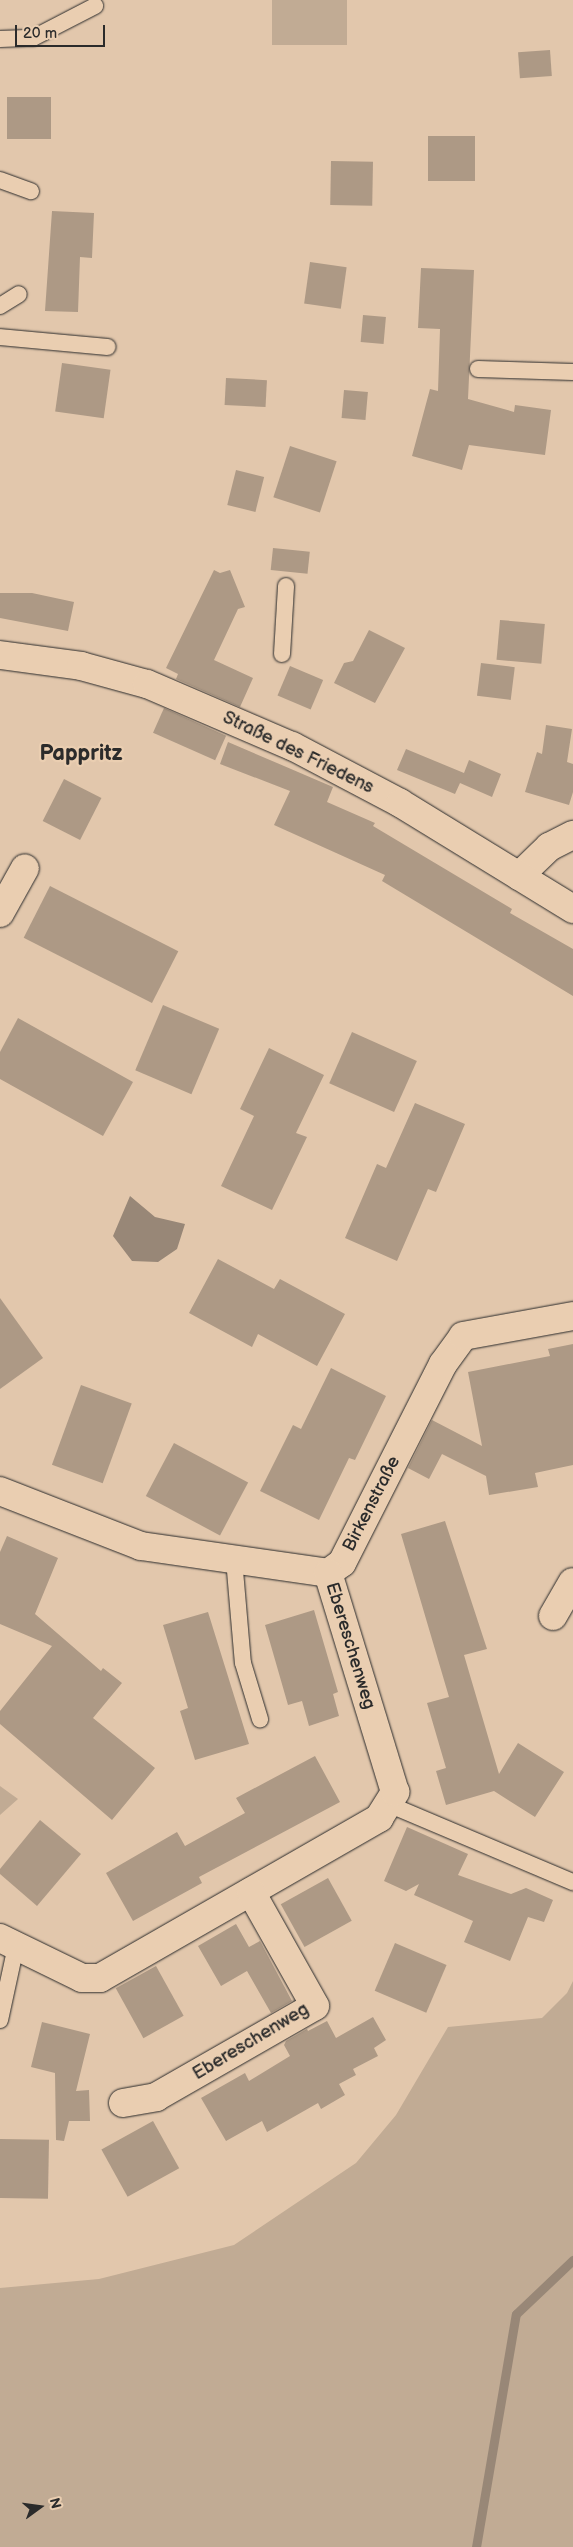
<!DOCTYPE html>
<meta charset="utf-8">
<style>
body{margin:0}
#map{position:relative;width:573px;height:2547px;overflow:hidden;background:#e2c7ac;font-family:"Balsamiq Sans",sans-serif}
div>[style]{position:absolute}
.green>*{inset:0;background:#c1ab94;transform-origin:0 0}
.water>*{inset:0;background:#988777}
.stream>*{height:9px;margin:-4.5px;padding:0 4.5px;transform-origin:4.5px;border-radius:4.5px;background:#988777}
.building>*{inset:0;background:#ad9985;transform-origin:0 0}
.roads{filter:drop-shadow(0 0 1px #2b2b2b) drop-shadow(0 0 1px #2b2b2b)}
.service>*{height:16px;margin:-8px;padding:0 8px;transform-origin:8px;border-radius:8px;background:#eaceb1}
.minor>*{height:28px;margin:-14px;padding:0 14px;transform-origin:14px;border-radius:14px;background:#eaceb1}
.tertiary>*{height:28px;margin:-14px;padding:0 14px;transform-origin:14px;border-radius:14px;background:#eaceb1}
span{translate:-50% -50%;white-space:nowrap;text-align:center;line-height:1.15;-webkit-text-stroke:4.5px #eaceb1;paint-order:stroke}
.street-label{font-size:18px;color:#2b2b2b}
.district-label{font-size:22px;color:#2b2b2b;font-weight:700}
.north{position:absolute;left:15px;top:2482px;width:50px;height:50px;-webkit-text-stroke:4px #eaceb1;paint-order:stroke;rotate:76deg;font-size:14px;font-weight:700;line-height:20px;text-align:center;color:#2b2b2b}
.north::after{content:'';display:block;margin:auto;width:18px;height:22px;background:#2b2b2b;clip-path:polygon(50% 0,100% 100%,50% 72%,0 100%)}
.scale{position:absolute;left:15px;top:25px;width:90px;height:22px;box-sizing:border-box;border:2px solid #2b2b2b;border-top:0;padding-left:6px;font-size:15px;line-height:18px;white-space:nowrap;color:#2b2b2b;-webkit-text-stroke:4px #eaceb1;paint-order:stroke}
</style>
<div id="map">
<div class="green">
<div style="left:272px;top:0;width:75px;height:45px"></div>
<div style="clip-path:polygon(0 1786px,18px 1799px,0 1815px)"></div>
<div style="clip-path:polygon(573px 1981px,573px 2547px,0 2547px,0 2288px,99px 2279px,234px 2245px,356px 2163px,396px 2115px,448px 2027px,542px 2018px,567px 1993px)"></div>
</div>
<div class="water">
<div style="clip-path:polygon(130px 1196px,155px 1217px,185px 1224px,177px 1249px,158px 1262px,132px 1261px,113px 1236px)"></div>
</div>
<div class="stream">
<div style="left:476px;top:2547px;width:236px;rotate:-80.3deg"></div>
<div style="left:516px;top:2314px;width:79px;rotate:-43.5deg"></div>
</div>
<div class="building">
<div style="left:550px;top:50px;width:26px;height:32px;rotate:86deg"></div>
<div style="left:51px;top:97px;width:42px;height:44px;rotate:90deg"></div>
<div style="left:475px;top:136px;width:45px;height:47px;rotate:90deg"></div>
<div style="left:331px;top:161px;width:42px;height:44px;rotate:1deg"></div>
<div style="clip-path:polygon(52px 211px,94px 213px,92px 258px,80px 257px,78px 312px,45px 311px)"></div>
<div style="left:310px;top:262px;width:37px;height:42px;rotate:8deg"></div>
<div style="clip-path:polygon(421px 268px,474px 270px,468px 399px,514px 412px,515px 405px,551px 410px,545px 455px,469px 445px,462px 470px,412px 456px,430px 389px,438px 391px,440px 329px,418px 328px)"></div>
<div style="left:363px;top:315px;width:23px;height:27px;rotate:5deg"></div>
<div style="left:62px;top:363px;width:49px;height:49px;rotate:8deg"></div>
<div style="left:226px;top:378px;width:41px;height:27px;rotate:3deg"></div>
<div style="left:344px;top:390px;width:24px;height:28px;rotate:5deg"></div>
<div style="left:290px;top:446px;width:49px;height:54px;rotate:18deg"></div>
<div style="left:236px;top:470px;width:29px;height:36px;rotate:14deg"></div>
<div style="left:273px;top:548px;width:37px;height:22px;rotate:6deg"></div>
<div style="clip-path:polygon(214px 570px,220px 573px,230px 570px,245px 607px,238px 609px,214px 660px,253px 678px,240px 707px,176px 679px,178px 674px,166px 668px)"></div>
<div style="clip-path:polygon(0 593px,32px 593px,74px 602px,68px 631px,0 618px)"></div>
<div style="left:500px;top:620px;width:45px;height:40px;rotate:5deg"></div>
<div style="clip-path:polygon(369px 630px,405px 648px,375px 703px,334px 683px,344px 663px,353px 661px)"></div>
<div style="left:481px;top:663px;width:34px;height:33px;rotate:7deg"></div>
<div style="left:290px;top:666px;width:36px;height:32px;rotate:23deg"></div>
<div style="left:164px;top:708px;width:68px;height:27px;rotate:24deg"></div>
<div style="clip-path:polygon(546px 725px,572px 729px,567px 762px,573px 764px,573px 792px,569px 805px,525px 792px,537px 752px,542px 754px)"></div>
<div style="clip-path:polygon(228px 742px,333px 787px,327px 802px,375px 823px,373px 826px,512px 909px,510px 913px,573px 949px,573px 996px,382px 881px,385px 875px,274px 825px,290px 791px,220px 764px)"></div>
<div style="clip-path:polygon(406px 749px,464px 773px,469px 760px,501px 774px,492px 797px,460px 783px,455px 794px,397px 770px)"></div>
<div style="left:64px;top:779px;width:42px;height:47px;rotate:27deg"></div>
<div style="left:50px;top:886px;width:144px;height:58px;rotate:27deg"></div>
<div style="left:163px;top:1005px;width:61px;height:71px;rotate:23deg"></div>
<div style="clip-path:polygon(18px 1018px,133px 1082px,103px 1136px,0 1079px,0 1052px)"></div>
<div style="left:352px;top:1032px;width:71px;height:56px;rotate:24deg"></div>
<div style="clip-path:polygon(269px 1048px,324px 1075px,296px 1133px,307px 1137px,272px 1210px,221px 1186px,254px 1116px,240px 1109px)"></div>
<div style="clip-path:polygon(415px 1103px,465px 1124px,436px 1192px,428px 1189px,397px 1261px,345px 1238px,377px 1164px,386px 1168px)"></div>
<div style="clip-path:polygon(218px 1259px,274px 1289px,280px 1279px,345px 1314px,317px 1366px,258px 1334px,252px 1347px,189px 1313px)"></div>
<div style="clip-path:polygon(0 1298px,43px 1358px,0 1389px)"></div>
<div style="clip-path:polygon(573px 1344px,573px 1465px,535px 1473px,538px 1487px,489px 1495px,486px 1476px,442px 1454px,429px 1479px,408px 1468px,432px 1420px,482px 1446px,468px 1372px,550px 1356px,548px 1349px)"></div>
<div style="clip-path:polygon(331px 1368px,386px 1396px,355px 1460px,349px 1458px,319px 1520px,260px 1491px,293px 1425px,301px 1429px)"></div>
<div style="left:81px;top:1385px;width:54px;height:85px;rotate:20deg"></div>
<div style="left:174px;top:1443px;width:84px;height:60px;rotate:28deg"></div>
<div style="clip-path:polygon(445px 1521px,487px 1649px,464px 1655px,499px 1774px,518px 1743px,564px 1772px,535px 1817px,494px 1791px,446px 1805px,436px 1771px,446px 1768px,427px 1703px,449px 1697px,401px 1534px)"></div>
<div style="clip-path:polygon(7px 1536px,58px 1558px,35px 1614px,101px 1671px,103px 1668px,122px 1683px,93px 1718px,155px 1768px,112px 1820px,0 1724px,0 1711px,52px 1646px,0 1624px,0 1552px)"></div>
<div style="clip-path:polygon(314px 1610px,338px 1692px,333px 1694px,339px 1716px,309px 1726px,302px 1701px,288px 1705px,265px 1625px)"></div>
<div style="clip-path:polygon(208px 1612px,249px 1744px,195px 1760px,180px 1711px,188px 1708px,163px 1625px)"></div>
<div style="clip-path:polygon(315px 1756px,340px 1802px,199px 1877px,202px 1883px,133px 1921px,106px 1873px,177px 1832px,185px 1846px,245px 1813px,236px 1798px)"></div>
<div style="clip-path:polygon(40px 1820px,81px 1854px,37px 1906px,0 1874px,0 1869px)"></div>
<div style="clip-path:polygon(407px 1827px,468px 1854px,458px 1875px,511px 1894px,526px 1888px,553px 1900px,544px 1922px,528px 1917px,510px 1961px,464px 1942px,473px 1921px,414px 1895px,419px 1884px,406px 1891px,384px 1881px)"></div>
<div style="left:328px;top:1878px;width:49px;height:54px;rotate:61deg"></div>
<div style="clip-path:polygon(236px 1924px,249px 1947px,260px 1941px,292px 2001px,271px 2013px,247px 1971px,221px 1986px,198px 1946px)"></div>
<div style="left:395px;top:1943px;width:56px;height:52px;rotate:23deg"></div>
<div style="left:156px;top:1966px;width:57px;height:46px;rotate:61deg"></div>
<div style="clip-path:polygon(373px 2017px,386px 2040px,374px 2048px,378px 2056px,353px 2069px,356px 2075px,339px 2084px,345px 2095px,321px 2109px,318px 2103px,267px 2132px,262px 2121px,226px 2141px,201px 2098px,245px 2073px,249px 2081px,290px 2056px,284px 2045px,286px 2041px,307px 2029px,308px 2031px,327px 2021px,336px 2038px)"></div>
<div style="clip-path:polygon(42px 2022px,90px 2034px,76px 2091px,89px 2090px,90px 2121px,69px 2121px,64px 2141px,56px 2140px,55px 2073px,31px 2067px)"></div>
<div style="left:153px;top:2121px;width:54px;height:59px;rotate:61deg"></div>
<div style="left:0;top:2139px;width:49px;height:59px;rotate:1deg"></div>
</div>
<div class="roads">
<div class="service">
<div style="left:0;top:39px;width:33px;rotate:-2deg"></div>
<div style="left:33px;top:38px;width:70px;rotate:-27.3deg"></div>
<div style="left:0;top:180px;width:33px;rotate:20deg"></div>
<div style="left:0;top:306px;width:22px;rotate:-32deg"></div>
<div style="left:0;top:337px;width:108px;rotate:5.3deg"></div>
<div style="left:478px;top:369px;width:95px;rotate:1.8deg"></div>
<div style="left:282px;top:654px;width:68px;rotate:-86.6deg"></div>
<div style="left:234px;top:1559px;width:104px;rotate:85.1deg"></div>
<div style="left:243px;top:1663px;width:59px;rotate:73.1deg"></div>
<div style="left:388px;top:1804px;width:201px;rotate:22.9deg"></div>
<div style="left:0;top:2020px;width:76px;rotate:-77.8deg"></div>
</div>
<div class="minor">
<div style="left:519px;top:876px;width:42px;rotate:-44deg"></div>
<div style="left:549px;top:847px;width:27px;rotate:-27deg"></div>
<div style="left:0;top:913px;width:51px;rotate:-60.9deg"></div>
<div style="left:0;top:1491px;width:151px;rotate:21.3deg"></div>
<div style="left:141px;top:1546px;width:189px;rotate:8.2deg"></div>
<div style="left:328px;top:1573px;width:17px;rotate:-36deg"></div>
<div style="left:342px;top:1563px;width:223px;rotate:-63.1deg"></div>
<div style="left:443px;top:1364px;width:34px;rotate:-54deg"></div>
<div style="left:463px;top:1336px;width:112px;rotate:-10.3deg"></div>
<div style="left:553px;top:1616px;width:39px;rotate:-60deg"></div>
<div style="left:0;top:1938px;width:91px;rotate:26deg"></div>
<div style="left:82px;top:1978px;width:18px"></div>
<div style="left:100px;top:1978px;width:322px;rotate:-29.8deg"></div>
<div style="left:379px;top:1818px;width:31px;rotate:-58deg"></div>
<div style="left:395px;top:1792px;width:229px;rotate:-107deg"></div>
<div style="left:123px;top:2103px;width:34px;rotate:-10deg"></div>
<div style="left:156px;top:2097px;width:183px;rotate:-29.8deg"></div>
<div style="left:315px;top:2006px;width:131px;rotate:-119.3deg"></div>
</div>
<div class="tertiary">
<div style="left:0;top:655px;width:82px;rotate:7.7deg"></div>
<div style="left:81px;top:666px;width:68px;rotate:15.3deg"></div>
<div style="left:147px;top:684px;width:158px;rotate:23.2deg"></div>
<div style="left:292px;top:746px;width:122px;rotate:27.8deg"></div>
<div style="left:400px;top:803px;width:203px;rotate:31.5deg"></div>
</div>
</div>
<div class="street-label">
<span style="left:298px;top:753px;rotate:26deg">Straße des Friedens</span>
<span style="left:372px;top:1504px;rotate:-63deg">Birkenstraße</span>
<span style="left:350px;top:1646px;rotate:73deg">Ebereschenweg</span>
<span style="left:251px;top:2042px;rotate:-31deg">Ebereschenweg</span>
</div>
<div class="district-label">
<span style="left:81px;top:754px">Pappritz</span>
</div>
<div class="north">N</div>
<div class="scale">20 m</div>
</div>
